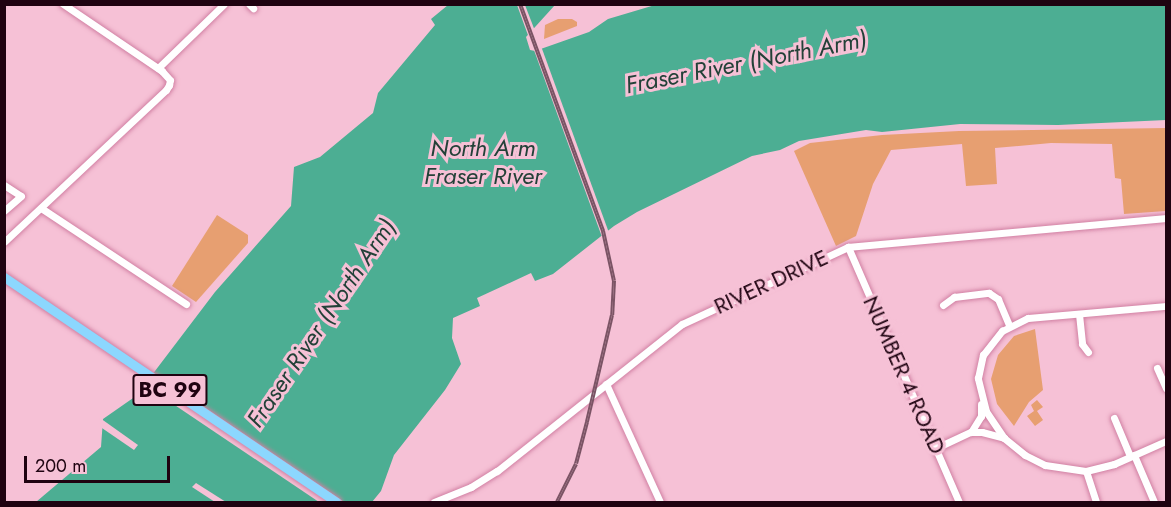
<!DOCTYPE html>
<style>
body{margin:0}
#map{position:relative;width:1171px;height:507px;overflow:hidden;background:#f6c1d6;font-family:Jost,sans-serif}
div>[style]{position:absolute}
.green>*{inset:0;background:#e79f71}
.water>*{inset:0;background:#4cae93}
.pier>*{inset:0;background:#f6c1d6;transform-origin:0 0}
.roads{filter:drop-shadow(0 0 2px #d180a3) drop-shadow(0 0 2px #d180a3)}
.minor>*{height:7px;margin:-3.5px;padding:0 3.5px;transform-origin:3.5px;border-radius:3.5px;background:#fff}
.highway>*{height:9px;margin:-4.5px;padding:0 4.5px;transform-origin:4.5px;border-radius:4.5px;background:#8cd7fe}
.rail>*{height:4px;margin-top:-2px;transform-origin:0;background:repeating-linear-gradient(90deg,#f6c1d6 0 4.5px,#7b5465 0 9px);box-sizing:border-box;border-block:2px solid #7b5465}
span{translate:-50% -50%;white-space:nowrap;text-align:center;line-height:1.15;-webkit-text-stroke:6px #f6c1d6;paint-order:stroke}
.shield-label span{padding:2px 4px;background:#f6c1d6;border:2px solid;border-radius:4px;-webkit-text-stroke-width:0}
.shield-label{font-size:21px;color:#1f0311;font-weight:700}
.street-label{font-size:22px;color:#1f0311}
.water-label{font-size:24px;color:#234138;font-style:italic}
.frame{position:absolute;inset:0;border:6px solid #1f0311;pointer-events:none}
.scale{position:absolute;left:24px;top:456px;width:146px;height:27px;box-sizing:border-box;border:3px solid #1f0311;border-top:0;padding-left:8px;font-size:18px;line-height:21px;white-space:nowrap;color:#1f0311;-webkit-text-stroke:4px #f6c1d6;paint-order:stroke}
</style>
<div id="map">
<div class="green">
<div style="clip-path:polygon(558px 19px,572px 19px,577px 22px,577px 26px,544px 39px,545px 25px)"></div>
<div style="clip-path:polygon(1166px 128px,1166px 211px,1124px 214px,1121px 179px,1115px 178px,1112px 144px,1051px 143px,995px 148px,997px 184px,966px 186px,962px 144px,891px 150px,873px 184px,856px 236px,836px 246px,794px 151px,810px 143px,882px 135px,959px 131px)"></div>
<div style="clip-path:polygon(217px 215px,248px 235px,248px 243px,196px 302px,172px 286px)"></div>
<div style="clip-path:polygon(1035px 329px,1043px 390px,1029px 402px,1014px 426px,997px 404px,991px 379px,998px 355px,1014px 336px)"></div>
<div style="clip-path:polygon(1037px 400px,1043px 407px,1037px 411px,1043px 420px,1035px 426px,1027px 416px,1034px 411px,1031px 405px)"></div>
</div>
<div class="water">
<div style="clip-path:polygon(448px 5px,555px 5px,526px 37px,530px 50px,535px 51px,589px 32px,608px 19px,655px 5px,1166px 5px,1166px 120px,1058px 125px,960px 124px,882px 132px,866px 130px,799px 141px,780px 150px,752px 156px,637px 212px,614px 226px,553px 274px,535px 281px,531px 273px,477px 298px,480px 306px,453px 318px,452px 338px,461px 364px,445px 390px,394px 455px,381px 491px,372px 502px,36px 502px,101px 447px,103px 419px,136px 396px,215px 292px,291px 206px,294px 167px,320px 157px,373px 113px,378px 93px,435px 25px,431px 19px)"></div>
</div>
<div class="pier">
<div style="clip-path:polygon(517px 5px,525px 5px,535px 31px,529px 38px)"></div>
<div style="left:541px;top:46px;width:199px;height:8px;rotate:70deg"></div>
<div style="clip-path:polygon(151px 371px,344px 502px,319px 502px,142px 383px)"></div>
<div style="clip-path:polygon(100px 418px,138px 445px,134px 450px,99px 426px)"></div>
<div style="clip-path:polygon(196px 483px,226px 502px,215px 502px,192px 487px)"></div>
</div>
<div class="roads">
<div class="minor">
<div style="left:249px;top:4px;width:6px;rotate:45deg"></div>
<div style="left:158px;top:68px;width:92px;rotate:-44.1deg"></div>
<div style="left:4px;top:185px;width:20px;rotate:33deg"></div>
<div style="left:21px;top:196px;width:23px;rotate:139deg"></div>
<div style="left:41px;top:208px;width:174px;rotate:33.5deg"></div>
<div style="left:4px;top:242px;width:222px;rotate:-43.2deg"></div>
<div style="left:166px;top:90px;width:6px;rotate:-59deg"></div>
<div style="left:169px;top:85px;width:5px;rotate:-79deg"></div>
<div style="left:170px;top:80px;width:12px;rotate:-132deg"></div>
<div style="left:162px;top:71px;width:120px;rotate:-145.9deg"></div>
<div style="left:848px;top:247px;width:278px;rotate:66.5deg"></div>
<div style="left:943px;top:305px;width:14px;rotate:-36deg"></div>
<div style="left:954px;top:297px;width:35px;rotate:-7deg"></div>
<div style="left:989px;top:293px;width:11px;rotate:34deg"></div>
<div style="left:998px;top:299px;width:28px;rotate:67deg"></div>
<div style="left:1079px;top:314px;width:30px;rotate:84deg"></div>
<div style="left:1082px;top:344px;width:10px;rotate:53deg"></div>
<div style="left:1157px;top:368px;width:22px;rotate:66deg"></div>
<div style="left:606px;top:384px;width:130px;rotate:65.4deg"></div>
<div style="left:1114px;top:418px;width:41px;rotate:67.2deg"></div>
<div style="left:971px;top:432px;width:19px;rotate:-58deg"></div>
<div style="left:981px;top:416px;width:12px;rotate:-90deg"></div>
<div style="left:1004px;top:438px;width:32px;rotate:-124deg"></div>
<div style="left:986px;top:411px;width:34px;rotate:-104deg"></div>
<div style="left:978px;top:378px;width:24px;rotate:-78deg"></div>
<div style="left:983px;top:355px;width:31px;rotate:-52deg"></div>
<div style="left:1002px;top:331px;width:29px;rotate:-27deg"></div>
<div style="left:1028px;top:318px;width:139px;rotate:-5deg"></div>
<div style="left:936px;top:448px;width:38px;rotate:-25deg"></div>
<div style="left:971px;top:432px;width:11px"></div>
<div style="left:982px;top:432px;width:23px;rotate:15deg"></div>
<div style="left:1004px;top:438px;width:27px;rotate:39deg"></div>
<div style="left:1025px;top:455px;width:22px;rotate:27deg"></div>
<div style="left:1045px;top:465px;width:41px;rotate:8.3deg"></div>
<div style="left:1086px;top:471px;width:29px;rotate:-14deg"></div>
<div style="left:1114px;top:464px;width:57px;rotate:-23.9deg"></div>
<div style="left:1134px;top:455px;width:51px;rotate:66.9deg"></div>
<div style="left:1086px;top:471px;width:33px;rotate:72deg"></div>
<div style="left:434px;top:502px;width:40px;rotate:-22deg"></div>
<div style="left:471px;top:487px;width:31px;rotate:-32deg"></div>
<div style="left:497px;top:471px;width:236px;rotate:-38.5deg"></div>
<div style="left:682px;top:324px;width:183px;rotate:-24.9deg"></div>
<div style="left:848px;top:247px;width:319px;rotate:-5.2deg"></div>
</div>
<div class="highway">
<div style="left:4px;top:277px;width:401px;rotate:34.1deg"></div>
</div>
</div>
<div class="rail">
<div style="left:520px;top:4px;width:242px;rotate:69.9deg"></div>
<div style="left:603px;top:231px;width:51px;rotate:77.6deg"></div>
<div style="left:614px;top:281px;width:34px;rotate:93deg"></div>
<div style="left:612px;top:315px;width:110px;rotate:103.2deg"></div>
<div style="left:587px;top:422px;width:43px;rotate:104.7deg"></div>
<div style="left:576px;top:464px;width:42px;rotate:116.6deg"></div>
</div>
<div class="shield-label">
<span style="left:170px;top:390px">BC 99</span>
</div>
<div class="street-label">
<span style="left:771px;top:282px;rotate:-25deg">RIVER DRIVE</span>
<span style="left:904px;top:375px;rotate:66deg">NUMBER 4 ROAD</span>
</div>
<div class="water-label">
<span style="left:746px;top:62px;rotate:-11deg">Fraser River (North Arm)</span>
<span style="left:483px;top:162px">North Arm<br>Fraser River</span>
<span style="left:321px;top:323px;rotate:-56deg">Fraser River (North Arm)</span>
</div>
<div class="frame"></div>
<div class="scale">200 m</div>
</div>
